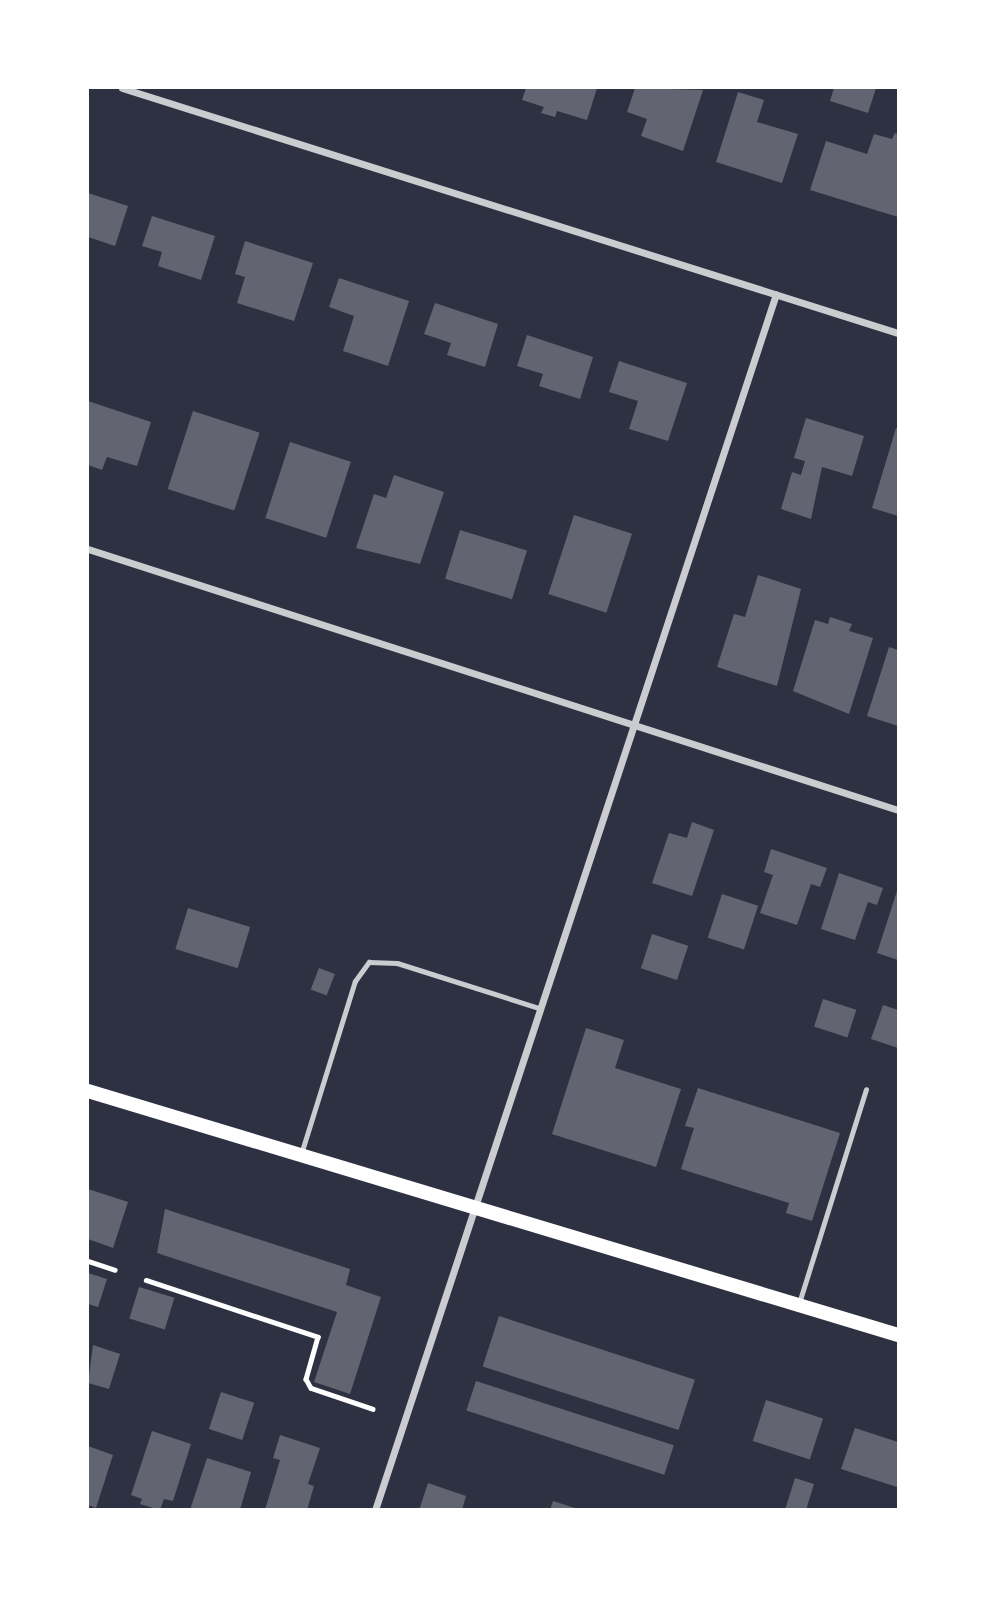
<!DOCTYPE html>
<style>
body{margin:0}
#map{position:relative;width:986px;height:1597px;overflow:hidden;background:#2d3142;font-family:Merriweather,serif}
div>[style]{position:absolute}
.building>*{inset:0;background:#626471;transform-origin:0 0}
.path>*{height:4.5px;margin:-2.25px;padding:0 2.25px;transform-origin:2.25px;border-radius:2.25px;background:#fff}
.service>*{height:5px;margin:-2.5px;padding:0 2.5px;transform-origin:2.5px;border-radius:2.5px;background:#caccd0}
.minor>*{height:7px;margin:-3.5px;padding:0 3.5px;transform-origin:3.5px;border-radius:3.5px;background:#caccd0}
.secondary>*{height:14px;margin:-7px;padding:0 7px;transform-origin:7px;border-radius:7px;background:#fff}
span{translate:-50% -50%;white-space:nowrap;text-align:center;line-height:1.15;-webkit-text-stroke:6px #fff;paint-order:stroke}
.frame{position:absolute;inset:0;border:89px solid #fff;pointer-events:none}
</style>
<div id="map">
<div class="building">
<div style="clip-path:polygon(526px 88px,597px 88px,587px 120px,557px 111px,555px 117px,541px 113px,544px 107px,522px 100px)"></div>
<div style="clip-path:polygon(635px 88px,703px 90px,683px 151px,641px 136px,647px 119px,627px 112px)"></div>
<div style="clip-path:polygon(834px 88px,876px 88px,868px 113px,830px 101px)"></div>
<div style="clip-path:polygon(738px 92px,764px 100px,757px 122px,798px 134px,782px 183px,716px 162px)"></div>
<div style="clip-path:polygon(895px 133px,898px 134px,898px 217px,810px 190px,826px 141px,867px 154px,874px 134px,892px 139px)"></div>
<div style="clip-path:polygon(88px 193px,128px 206px,115px 246px,88px 237px)"></div>
<div style="clip-path:polygon(152px 216px,215px 236px,201px 280px,158px 266px,162px 252px,142px 246px)"></div>
<div style="clip-path:polygon(245px 241px,313px 263px,294px 321px,237px 303px,245px 277px,235px 274px)"></div>
<div style="clip-path:polygon(339px 278px,409px 301px,388px 366px,343px 351px,354px 316px,329px 307px)"></div>
<div style="clip-path:polygon(435px 303px,498px 324px,485px 367px,447px 355px,451px 343px,424px 334px)"></div>
<div style="clip-path:polygon(527px 335px,593px 357px,580px 399px,539px 386px,543px 374px,517px 366px)"></div>
<div style="clip-path:polygon(619px 361px,687px 383px,668px 441px,629px 429px,638px 401px,609px 392px)"></div>
<div style="clip-path:polygon(88px 401px,151px 422px,137px 466px,107px 457px,102px 470px,88px 465px)"></div>
<div style="left:193px;top:411px;width:70px;height:82px;rotate:18deg"></div>
<div style="clip-path:polygon(806px 418px,864px 436px,852px 476px,822px 467px,811px 519px,781px 509px,792px 472px,801px 475px,805px 461px,794px 458px)"></div>
<div style="clip-path:polygon(896px 428px,898px 428px,898px 516px,872px 508px)"></div>
<div style="left:290px;top:442px;width:64px;height:80px;rotate:18deg"></div>
<div style="clip-path:polygon(394px 475px,444px 492px,420px 564px,356px 548px,374px 494px,386px 498px)"></div>
<div style="left:574px;top:515px;width:61px;height:83px;rotate:18deg"></div>
<div style="left:460px;top:530px;width:70px;height:51px;rotate:17deg"></div>
<div style="clip-path:polygon(758px 575px,801px 589px,777px 686px,717px 667px,734px 614px,745px 617px)"></div>
<div style="clip-path:polygon(830px 617px,852px 624px,849px 631px,873px 638px,849px 714px,793px 691px,815px 620px,828px 624px)"></div>
<div style="clip-path:polygon(889px 647px,898px 650px,898px 726px,867px 716px)"></div>
<div style="clip-path:polygon(692px 822px,714px 830px,692px 896px,652px 883px,669px 833px,687px 838px)"></div>
<div style="clip-path:polygon(771px 849px,827px 868px,820px 887px,811px 884px,797px 925px,760px 913px,773px 875px,764px 872px)"></div>
<div style="clip-path:polygon(839px 873px,883px 888px,877px 905px,868px 902px,855px 940px,821px 929px)"></div>
<div style="clip-path:polygon(898px 888px,898px 960px,877px 953px)"></div>
<div style="left:722px;top:894px;width:38px;height:46px;rotate:18deg"></div>
<div style="left:188px;top:908px;width:65px;height:43px;rotate:17deg"></div>
<div style="left:652px;top:934px;width:38px;height:36px;rotate:18deg"></div>
<div style="left:319px;top:968px;width:17px;height:23px;rotate:21deg"></div>
<div style="left:823px;top:999px;width:35px;height:29px;rotate:18deg"></div>
<div style="clip-path:polygon(883px 1005px,898px 1010px,898px 1048px,871px 1039px)"></div>
<div style="clip-path:polygon(586px 1028px,624px 1040px,615px 1068px,681px 1089px,656px 1167px,552px 1134px)"></div>
<div style="clip-path:polygon(698px 1088px,840px 1133px,812px 1221px,786px 1213px,789px 1203px,681px 1169px,694px 1128px,685px 1126px)"></div>
<div style="clip-path:polygon(88px 1189px,128px 1202px,113px 1248px,88px 1239px)"></div>
<div style="clip-path:polygon(165px 1209px,350px 1269px,346px 1285px,381px 1297px,350px 1394px,314px 1382px,337px 1312px,157px 1253px)"></div>
<div style="clip-path:polygon(88px 1273px,107px 1279px,98px 1307px,88px 1304px)"></div>
<div style="left:139px;top:1287px;width:37px;height:33px;rotate:17deg"></div>
<div style="left:499px;top:1316px;width:206px;height:53px;rotate:18deg"></div>
<div style="clip-path:polygon(93px 1345px,120px 1354px,109px 1389px,88px 1383px)"></div>
<div style="left:476px;top:1381px;width:208px;height:31px;rotate:18deg"></div>
<div style="left:221px;top:1392px;width:35px;height:39px;rotate:18deg"></div>
<div style="left:766px;top:1400px;width:60px;height:43px;rotate:18deg"></div>
<div style="clip-path:polygon(855px 1428px,898px 1442px,897px 1487px,841px 1469px)"></div>
<div style="clip-path:polygon(152px 1431px,191px 1444px,173px 1501px,164px 1499px,160px 1510px,140px 1504px,142px 1499px,131px 1495px)"></div>
<div style="clip-path:polygon(280px 1435px,320px 1448px,308px 1484px,314px 1486px,307px 1510px,265px 1510px,280px 1460px,273px 1458px)"></div>
<div style="clip-path:polygon(88px 1446px,113px 1455px,96px 1508px,88px 1505px)"></div>
<div style="clip-path:polygon(207px 1458px,251px 1472px,240px 1510px,190px 1510px)"></div>
<div style="clip-path:polygon(795px 1478px,814px 1484px,806px 1510px,785px 1510px)"></div>
<div style="clip-path:polygon(428px 1483px,466px 1496px,462px 1510px,419px 1510px)"></div>
<div style="clip-path:polygon(553px 1501px,578px 1509px,577px 1510px,550px 1510px)"></div>
</div>
<div class="path">
<div style="left:88px;top:1261px;width:28px;rotate:18deg"></div>
<div style="left:146px;top:1280px;width:181px;rotate:18.3deg"></div>
<div style="left:318px;top:1337px;width:44px;rotate:105.9deg"></div>
<div style="left:306px;top:1379px;width:10px;rotate:61deg"></div>
<div style="left:311px;top:1388px;width:65px;rotate:18.7deg"></div>
</div>
<div class="service">
<div style="left:301px;top:1154px;width:181px;rotate:-72.7deg"></div>
<div style="left:355px;top:981px;width:24px;rotate:-54deg"></div>
<div style="left:369px;top:962px;width:28px;rotate:2deg"></div>
<div style="left:397px;top:963px;width:149px;rotate:17.6deg"></div>
<div style="left:799px;top:1303px;width:224px;rotate:-72.6deg"></div>
</div>
<div class="minor">
<div style="left:122px;top:88px;width:814px;rotate:17.52deg"></div>
<div style="left:88px;top:549px;width:851px;rotate:17.86deg"></div>
<div style="left:375px;top:1510px;width:1280px;rotate:-71.75deg"></div>
</div>
<div class="secondary">
<div style="left:88px;top:1091px;width:846px;rotate:16.76deg"></div>
</div>
<div class="frame"></div>
</div>
